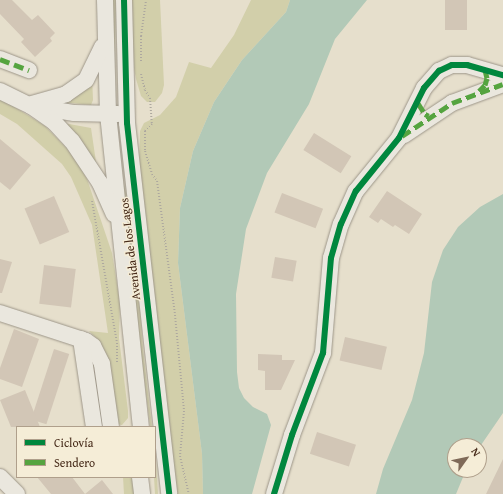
<!DOCTYPE html>
<meta charset="utf-8">
<style>
body{margin:0}
#map{position:relative;width:503px;height:494px;overflow:hidden;background:#e6dfcc;font-family:"Gentium Book Plus",serif}
div>[style]{position:absolute}
.green>*{inset:0;background:#d2cfaa}
.water>*{inset:0;background:#b2c9b7}
.building>*{inset:0;background:#d2c6b6;transform-origin:0 0}
.path>*{height:2px;margin-top:-1px;transform-origin:0;background:repeating-linear-gradient(90deg,#ada89f 0 1px,transparent 0 3px)}
.roads{filter:drop-shadow(0 0 1px #9d9689) drop-shadow(0 0 1px #9d9689)}
.minor>*{height:16px;margin:-8px;padding:0 8px;transform-origin:8px;border-radius:8px;background:#eae7de}
.quiet>*{height:5px;margin-top:-2.5px;transform-origin:0;background:repeating-linear-gradient(90deg,#55a440 0 10px,transparent 0 15px)}
.cycleway>*{height:6px;margin:-3px;padding:0 3px;transform-origin:3px;border-radius:3px;background:#00873e}
span{translate:-50% -50%;white-space:nowrap;text-align:center;line-height:1.15;-webkit-text-stroke:3px #f5edd7;paint-order:stroke}
.street-label{font-size:12px;color:#472b1a}
.legend{position:absolute;left:16px;top:426px;width:140px;height:52px;box-sizing:border-box;background:#f5edd7;border:1px solid #af9f8b;margin:0;padding:5px 7px;list-style:none;font-size:12px;color:#472b1a}
.legend li{display:flex;align-items:center;gap:8px;height:20px}
.legend b{width:20px;border:1px solid #af9f8b}
.north{position:absolute;left:447px;top:438px;width:40px;height:40px;box-sizing:border-box;background:#f5edd7;border:1px solid #af9f8b;border-radius:50%;rotate:57deg;font-size:11px;font-weight:700;line-height:16px;text-align:center;color:#472b1a}
.north::after{content:'';display:block;margin:auto;width:14px;height:18px;background:#7f6a58;clip-path:polygon(50% 0,100% 100%,50% 72%,0 100%)}
</style>
<div id="map">
<div class="green">
<div style="clip-path:polygon(108px 0,116px 0,114px 89px)"></div>
<div style="clip-path:polygon(129px 0,160px 0,164px 85px,162px 93px,155px 102px,147px 102px,141px 96px,136px 79px,131px 52px)"></div>
<div style="clip-path:polygon(251px 0,290px 0,286px 12px,242px 60px,214px 102px,193px 151px,180px 208px,178px 263px,202px 454px,203px 494px,175px 494px,139px 171px,140px 131px,144px 123px,160px 115px,176px 97px,189px 62px,211px 68px,234px 35px)"></div>
<div style="clip-path:polygon(92px 76px,93px 100px,91px 105px,61px 102px)"></div>
<div style="clip-path:polygon(0 98px,45px 126px,75px 157px,87px 179px,112px 253px,120px 302px,119px 338px,128px 411px,128px 418px,122px 425px,117px 424px,98px 340px,89px 331px,108px 333px,92px 225px,71px 177px,62px 164px,17px 124px,0 114px)"></div>
<div style="clip-path:polygon(58px 122px,91px 128px,96px 162px)"></div>
<div style="clip-path:polygon(122px 178px,130px 207px,138px 272px,143px 350px,152px 426px,150px 426px,132px 283px)"></div>
<div style="clip-path:polygon(156px 462px,158px 494px,155px 494px,154px 477px)"></div>
<div style="clip-path:polygon(123px 477px,134px 477px,136px 494px,124px 494px)"></div>
</div>
<div class="water">
<div style="clip-path:polygon(290px 0,367px 0,335px 39px,309px 104px,267px 173px,246px 229px,236px 294px,237px 372px,239px 388px,244px 398px,253px 407px,267px 414px,271px 425px,252px 494px,203px 494px,202px 454px,178px 263px,180px 208px,193px 151px,214px 102px,242px 60px,286px 12px)"></div>
<div style="clip-path:polygon(503px 194px,503px 413px,479px 448px,479px 446px,455px 446px,455px 470px,466px 470px,456px 494px,376px 494px,383px 469px,412px 400px,424px 353px,432px 282px,443px 250px,458px 227px,480px 207px)"></div>
</div>
<div class="building">
<div style="clip-path:polygon(0 0,12px 0,32px 20px,38px 15px,55px 33px,50px 38px,52px 41px,35px 57px,21px 42px,24px 39px,0 14px)"></div>
<div style="left:445px;top:0;width:22px;height:30px"></div>
<div style="left:314px;top:133px;width:44px;height:20px;rotate:32deg"></div>
<div style="clip-path:polygon(0 139px,31px 165px,10px 190px,0 182px)"></div>
<div style="clip-path:polygon(387px 191px,422px 214px,409px 234px,395px 225px,393px 227px,381px 219px,378px 223px,369px 217px)"></div>
<div style="left:282px;top:193px;width:44px;height:21px;rotate:21deg"></div>
<div style="left:54px;top:196px;width:39px;height:32px;rotate:67deg"></div>
<div style="left:275px;top:257px;width:22px;height:21px;rotate:10deg"></div>
<div style="clip-path:polygon(0 259px,12px 262px,2px 293px,0 293px)"></div>
<div style="left:44px;top:265px;width:32px;height:39px;rotate:7deg"></div>
<div style="clip-path:polygon(14px 329px,39px 339px,22px 387px,0 379px,0 368px)"></div>
<div style="left:345px;top:337px;width:43px;height:24px;rotate:13deg"></div>
<div style="left:54px;top:349px;width:16px;height:74px;rotate:18deg"></div>
<div style="clip-path:polygon(258px 354px,282px 355px,282px 360px,295px 360px,281px 390px,265px 390px,265px 371px,258px 370px)"></div>
<div style="clip-path:polygon(25px 390px,40px 427px,11px 427px,0 400px)"></div>
<div style="left:317px;top:432px;width:41px;height:23px;rotate:18deg"></div>
<div style="clip-path:polygon(503px 459px,503px 494px,486px 494px)"></div>
<div style="clip-path:polygon(37px 477px,72px 477px,85px 494px,102px 480px,113px 494px,51px 494px)"></div>
</div>
<div class="path">
<div style="left:141px;top:36px;width:27px;rotate:90deg"></div>
<div style="left:141px;top:36px;width:36px;rotate:-82deg"></div>
<div style="left:141px;top:74px;width:16px;rotate:76deg"></div>
<div style="left:145px;top:90px;width:9px;rotate:58deg"></div>
<div style="left:150px;top:98px;width:26px;rotate:86deg"></div>
<div style="left:152px;top:124px;width:10px;rotate:135deg"></div>
<div style="left:145px;top:131px;width:20px;rotate:90deg"></div>
<div style="left:145px;top:151px;width:24px;rotate:73deg"></div>
<div style="left:152px;top:174px;width:9px;rotate:54deg"></div>
<div style="left:157px;top:181px;width:135px;rotate:82.3deg"></div>
<div style="left:175px;top:315px;width:96px;rotate:84.6deg"></div>
<div style="left:184px;top:411px;width:45px;rotate:95.1deg"></div>
<div style="left:180px;top:456px;width:39px;rotate:77deg"></div>
<div style="left:92px;top:201px;width:144px;rotate:80deg"></div>
<div style="left:117px;top:343px;width:19px;rotate:90deg"></div>
</div>
<div class="roads">
<div class="minor">
<div style="left:105px;top:0;width:114px;rotate:88.5deg"></div>
<div style="left:108px;top:114px;width:315px;rotate:84deg"></div>
<div style="left:124px;top:0;width:123px;rotate:88.6deg"></div>
<div style="left:127px;top:123px;width:373px;rotate:83.5deg"></div>
<div style="left:0;top:59px;width:31px;rotate:21deg"></div>
<div style="left:0;top:91px;width:34px;rotate:26deg"></div>
<div style="left:31px;top:106px;width:44px;rotate:9.2deg"></div>
<div style="left:74px;top:113px;width:44px;rotate:1.3deg"></div>
<div style="left:32px;top:104px;width:35px;rotate:-16deg"></div>
<div style="left:66px;top:94px;width:24px;rotate:-35deg"></div>
<div style="left:86px;top:80px;width:37px;rotate:-64deg"></div>
<div style="left:31px;top:106px;width:28px;rotate:35deg"></div>
<div style="left:54px;top:122px;width:26px;rotate:47deg"></div>
<div style="left:72px;top:141px;width:50px;rotate:56.3deg"></div>
<div style="left:100px;top:183px;width:34px;rotate:66deg"></div>
<div style="left:404px;top:135px;width:58px;rotate:-33.7deg"></div>
<div style="left:452px;top:103px;width:54px;rotate:-20.4deg"></div>
<div style="left:0;top:313px;width:90px;rotate:18deg"></div>
<div style="left:86px;top:341px;width:9px;rotate:36deg"></div>
<div style="left:93px;top:346px;width:20px;rotate:63deg"></div>
<div style="left:102px;top:364px;width:64px;rotate:81.9deg"></div>
<div style="left:81px;top:339px;width:89px;rotate:81.6deg"></div>
<div style="left:0;top:477px;width:24px;rotate:45deg"></div>
<div style="left:140px;top:477px;width:17px;rotate:83deg"></div>
<div style="left:274px;top:494px;width:62px;rotate:-73deg"></div>
<div style="left:292px;top:435px;width:88px;rotate:-69.3deg"></div>
<div style="left:323px;top:353px;width:95px;rotate:-85.2deg"></div>
<div style="left:331px;top:258px;width:35px;rotate:-74deg"></div>
<div style="left:341px;top:224px;width:36px;rotate:-66deg"></div>
<div style="left:356px;top:191px;width:68px;rotate:-50.9deg"></div>
<div style="left:399px;top:138px;width:56px;rotate:-63.4deg"></div>
<div style="left:424px;top:88px;width:23px;rotate:-49deg"></div>
<div style="left:439px;top:71px;width:14px;rotate:-25deg"></div>
<div style="left:452px;top:65px;width:15px"></div>
<div style="left:467px;top:65px;width:37px;rotate:16deg"></div>
</div>
</div>
<div class="quiet">
<div style="left:0;top:59px;width:31px;rotate:21deg"></div>
<div style="left:479px;top:91px;width:8px;rotate:-45deg"></div>
<div style="left:485px;top:85px;width:7px;rotate:-74deg"></div>
<div style="left:487px;top:78px;width:8px;rotate:-104deg"></div>
<div style="left:418px;top:103px;width:13px;rotate:58deg"></div>
<div style="left:425px;top:114px;width:4px;rotate:27deg"></div>
<div style="left:402px;top:136px;width:60px;rotate:-33.4deg"></div>
<div style="left:452px;top:103px;width:54px;rotate:-20.4deg"></div>
</div>
<div class="cycleway">
<div style="left:124px;top:0;width:123px;rotate:88.6deg"></div>
<div style="left:127px;top:123px;width:373px;rotate:83.5deg"></div>
<div style="left:274px;top:494px;width:62px;rotate:-73deg"></div>
<div style="left:292px;top:435px;width:88px;rotate:-69.3deg"></div>
<div style="left:323px;top:353px;width:95px;rotate:-85.2deg"></div>
<div style="left:331px;top:258px;width:35px;rotate:-74deg"></div>
<div style="left:341px;top:224px;width:36px;rotate:-66deg"></div>
<div style="left:356px;top:191px;width:68px;rotate:-50.9deg"></div>
<div style="left:399px;top:138px;width:56px;rotate:-63.4deg"></div>
<div style="left:424px;top:88px;width:23px;rotate:-49deg"></div>
<div style="left:439px;top:71px;width:14px;rotate:-25deg"></div>
<div style="left:452px;top:65px;width:15px"></div>
<div style="left:467px;top:65px;width:37px;rotate:16deg"></div>
</div>
<div class="street-label">
<span style="left:130px;top:249px;rotate:-97deg">Avenida de los Lagos</span>
</div>
<ul class="legend">
<li><b style="height:5px;background:#00873e"></b>Ciclovía</li>
<li><b style="height:5px;background:#55a440"></b>Sendero</li>
</ul>
<div class="north">N</div>
</div>
